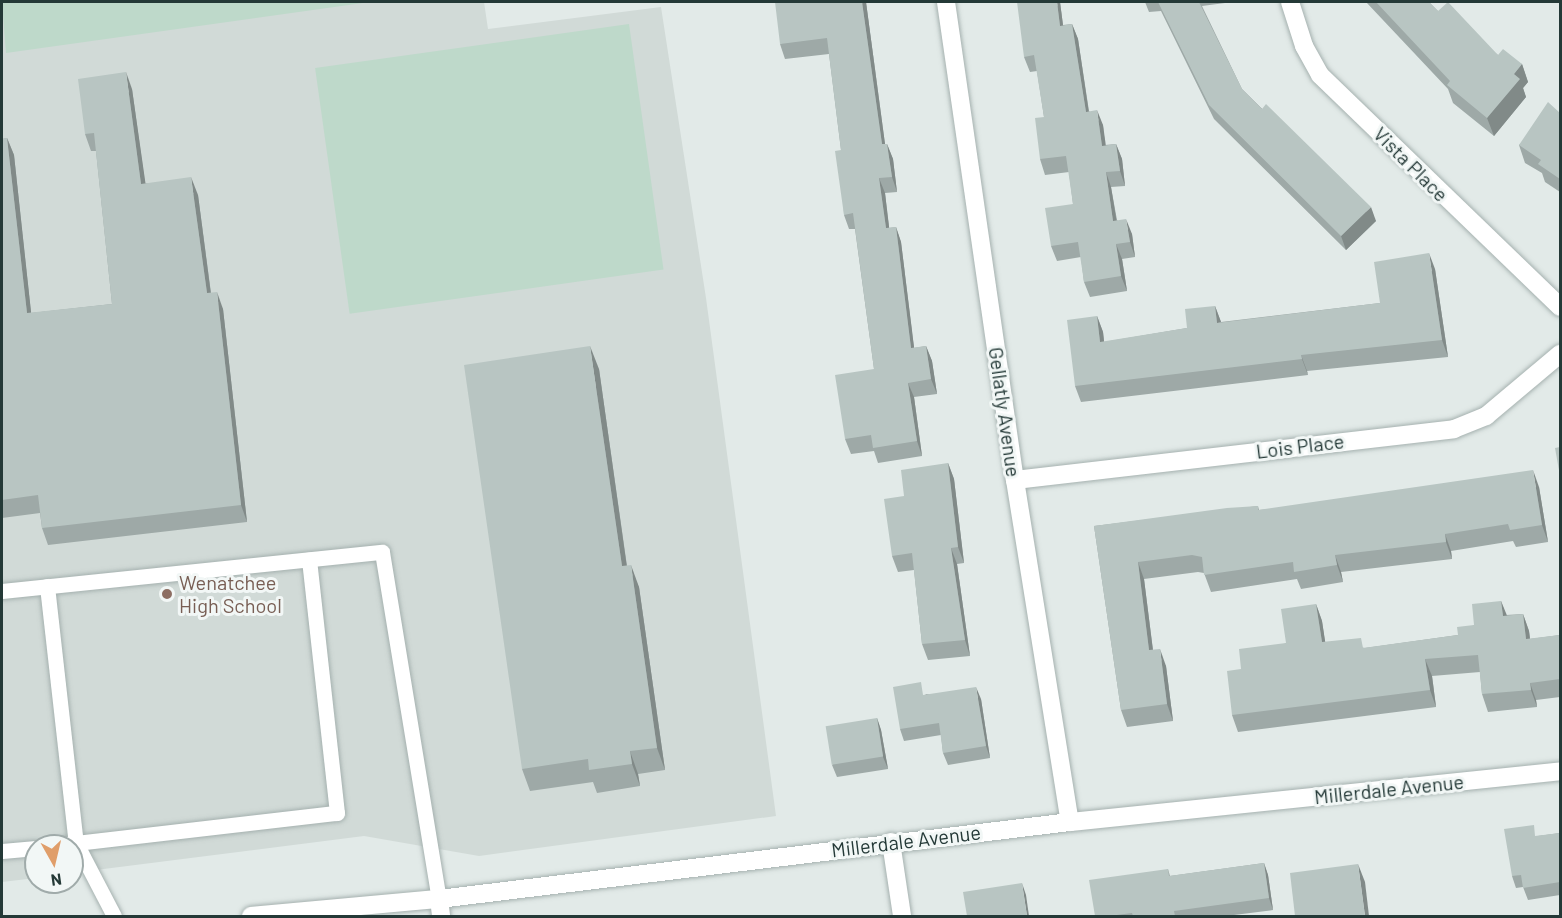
<!DOCTYPE html>
<style>
body{margin:0}
#map{position:relative;width:1562px;height:918px;overflow:hidden;background:#e2eae8;font-family:Barlow,sans-serif}
div>[style]{position:absolute}
.built>*{inset:0;background:#d1dad7}
.green>*{inset:0;background:#bed9ca;transform-origin:0 0}
.roads{filter:drop-shadow(0 0 2px #a5b1af) drop-shadow(0 0 2px #a5b1af)}
.lane>*{height:15px;margin:-7.5px;padding:0 7.5px;transform-origin:7.5px;border-radius:7.5px;background:#fff}
.street>*{height:18px;margin:-9px;padding:0 9px;transform-origin:9px;border-radius:9px;background:#fff}
.secondary>*{height:18px;margin:-9px;padding:0 9px;transform-origin:9px;border-radius:9px;background:#fff}
.wall>*{inset:0;background:#9ea9a7}
.shaded-wall>*{inset:0;background:#818a88}
.building>*{inset:0;background:#b8c5c2;transform-origin:0 0}
.dots>*{width:16px;height:16px;translate:-50% -50%;box-sizing:border-box;border:3px solid #f2f7f6;border-radius:50%}
span{translate:-50% -50%;white-space:nowrap;text-align:center;line-height:1.15;-webkit-text-stroke:6px #f2f7f6;paint-order:stroke}
.street-label{font-size:20px;color:#243937}
.education-label{font-size:20px;color:#785e54}
.left{translate:0 -50%;text-align:left}
.frame{position:absolute;inset:0;border:3px solid #243937;pointer-events:none}
.north{position:absolute;left:24px;top:834px;width:60px;height:60px;box-sizing:border-box;background:#f2f7f6;border:2px solid #a0abaa;border-radius:50%;rotate:172deg;font-size:16px;font-weight:700;line-height:24px;text-align:center;color:#243937}
.north::after{content:'';display:block;margin:auto;width:21px;height:27px;background:#e09e6a;clip-path:polygon(50% 0,100% 100%,50% 72%,0 100%)}
</style>
<div id="map">
<div class="built">
<div style="clip-path:polygon(2px 2px,484px 2px,488px 29px,661px 7px,706px 298px,776px 816px,479px 856px,364px 836px,72px 873px,72px 846px,36px 846px,36px 878px,2px 882px)"></div>
</div>
<div class="green">
<div style="clip-path:polygon(2px 2px,370px 2px,6px 53px)"></div>
<div style="left:629px;top:24px;width:248px;height:317px;rotate:82deg"></div>
</div>
<div class="roads">
<div class="lane">
<div style="left:47px;top:586px;width:259px;rotate:83.6deg"></div>
<div style="left:76px;top:843px;width:82px;rotate:62.5deg"></div>
<div style="left:2px;top:591px;width:382px;rotate:-5.9deg"></div>
<div style="left:382px;top:552px;width:352px;rotate:80.7deg"></div>
<div style="left:50px;top:846px;width:289px;rotate:-6.6deg"></div>
<div style="left:337px;top:813px;width:255px;rotate:-96.3deg"></div>
<div style="left:2px;top:851px;width:34px;rotate:-5deg"></div>
</div>
<div class="street">
<div style="left:946px;top:2px;width:483px;rotate:81.8deg"></div>
<div style="left:1015px;top:480px;width:346px;rotate:80.9deg"></div>
<div style="left:1290px;top:2px;width:46px;rotate:72.3deg"></div>
<div style="left:1304px;top:46px;width:33px;rotate:61deg"></div>
<div style="left:1320px;top:75px;width:334px;rotate:44deg"></div>
<div style="left:1015px;top:480px;width:442px;rotate:-6.6deg"></div>
<div style="left:1454px;top:429px;width:35px;rotate:-22deg"></div>
<div style="left:1486px;top:416px;width:97px;rotate:-40deg"></div>
<div style="left:891px;top:842px;width:75px;rotate:81.5deg"></div>
<div style="left:439px;top:899px;width:17px;rotate:83deg"></div>
</div>
<div class="secondary">
<div style="left:251px;top:916px;width:189px;rotate:-5.2deg"></div>
<div style="left:439px;top:899px;width:636px;rotate:-6.96deg"></div>
<div style="left:1070px;top:822px;width:493px;rotate:-5.9deg"></div>
</div>
</div>
<div class="wall">
<div style="clip-path:polygon(866px 2px,885px 144px,887px 144px,893px 159px,897px 192px,885px 193px,889px 228px,896px 227px,901px 242px,914px 348px,926px 346px,932px 361px,937px 394px,914px 397px,922px 456px,878px 463px,874px 451px,851px 454px,845px 439px,874px 369px,855px 229px,849px 229px,844px 215px,841px 150px,829px 54px,785px 59px,780px 44px)"></div>
<div style="clip-path:polygon(1060px 2px,1063px 25px,1072px 24px,1078px 39px,1089px 111px,1103px 125px,1105px 145px,1116px 144px,1122px 159px,1125px 186px,1111px 187px,1117px 220px,1132px 234px,1135px 257px,1122px 259px,1127px 291px,1090px 297px,1084px 282px,1081px 257px,1057px 261px,1051px 246px,1073px 204px,1069px 172px,1045px 175px,1040px 159px,1044px 117px,1037px 71px,1030px 72px,1024px 57px)"></div>
<div style="clip-path:polygon(1145px 2px,1225px 2px,1225px 3px,1202px 6px,1242px 89px,1376px 221px,1346px 250px,1214px 119px,1161px 11px,1149px 12px)"></div>
<div style="clip-path:polygon(1366px 2px,1429px 2px,1438px 11px,1498px 55px,1522px 64px,1528px 82px,1523px 88px,1526px 97px,1494px 136px,1453px 103px,1448px 89px)"></div>
<div style="clip-path:polygon(132px 89px,145px 183px,198px 195px,211px 293px,223px 309px,247px 522px,48px 545px,42px 528px,40px 513px,2px 518px,2px 139px,7px 138px,14px 155px,31px 313px,112px 304px,96px 151px,91px 151px,85px 134px)"></div>
<div style="clip-path:polygon(1560px 113px,1560px 192px,1545px 182px,1542px 173px,1525px 163px,1519px 145px)"></div>
<div style="clip-path:polygon(1435px 269px,1448px 357px,1307px 371px,1308px 375px,1081px 402px,1075px 386px,1097px 316px,1103px 332px,1104px 342px,1187px 328px,1215px 306px,1221px 322px,1380px 303px)"></div>
<div style="clip-path:polygon(599px 369px,627px 566px,639px 587px,665px 770px,638px 774px,640px 786px,597px 793px,593px 782px,530px 791px,522px 769px)"></div>
<div style="clip-path:polygon(948px 463px,954px 479px,964px 563px,957px 564px,970px 656px,928px 660px,922px 644px,914px 570px,898px 572px,892px 556px,904px 496px)"></div>
<div style="clip-path:polygon(1539px 487px,1548px 542px,1516px 547px,1513px 541px,1451px 551px,1452px 559px,1341px 572px,1343px 582px,1301px 589px,1297px 579px,1211px 592px,1204px 573px,1198px 572px,1144px 579px,1153px 650px,1166px 666px,1173px 721px,1127px 727px,1121px 710px,1094px 526px,1258px 506px,1259px 510px)"></div>
<div style="clip-path:polygon(1501px 601px,1506px 615px,1523px 614px,1529px 631px,1530px 639px,1560px 635px,1560px 697px,1536px 700px,1537px 707px,1488px 712px,1482px 694px,1480px 672px,1432px 676px,1436px 707px,1238px 732px,1232px 715px,1241px 669px,1286px 643px,1316px 604px,1322px 621px,1325px 642px,1365px 648px,1458px 635px,1474px 625px)"></div>
<div style="clip-path:polygon(926px 694px,981px 699px,990px 758px,948px 765px,943px 753px,941px 735px,904px 741px,900px 729px)"></div>
<div style="clip-path:polygon(877px 718px,881px 730px,888px 769px,837px 777px,832px 765px)"></div>
<div style="clip-path:polygon(1560px 833px,1560px 895px,1528px 900px,1523px 887px,1516px 888px,1512px 876px,1538px 836px)"></div>
<div style="clip-path:polygon(1264px 863px,1268px 875px,1273px 910px,1226px 916px,1095px 916px,1168px 869px,1170px 876px)"></div>
</div>
<div class="shaded-wall">
<div style="clip-path:polygon(862px 2px,866px 2px,887px 159px,882px 144px)"></div>
<div style="clip-path:polygon(1057px 2px,1060px 2px,1065px 41px,1060px 26px)"></div>
<div style="clip-path:polygon(1072px 24px,1078px 39px,1091px 127px,1086px 112px)"></div>
<div style="clip-path:polygon(1522px 64px,1528px 82px,1523px 88px,1526px 97px,1494px 136px,1487px 118px,1514px 74px)"></div>
<div style="clip-path:polygon(126px 72px,132px 89px,148px 201px,141px 184px)"></div>
<div style="clip-path:polygon(1097px 110px,1103px 125px,1108px 161px,1102px 146px)"></div>
<div style="clip-path:polygon(7px 138px,14px 155px,33px 330px,27px 313px)"></div>
<div style="clip-path:polygon(887px 144px,893px 159px,897px 192px,892px 177px)"></div>
<div style="clip-path:polygon(1116px 144px,1122px 159px,1125px 186px,1120px 171px)"></div>
<div style="clip-path:polygon(1106px 172px,1111px 187px,1119px 236px,1113px 221px)"></div>
<div style="clip-path:polygon(191px 177px,198px 195px,213px 310px,207px 293px)"></div>
<div style="clip-path:polygon(879px 178px,885px 193px,891px 243px,886px 228px)"></div>
<div style="clip-path:polygon(1371px 207px,1376px 221px,1346px 250px,1341px 236px)"></div>
<div style="clip-path:polygon(1126px 219px,1132px 234px,1135px 257px,1130px 242px)"></div>
<div style="clip-path:polygon(896px 227px,901px 242px,916px 363px,911px 348px)"></div>
<div style="clip-path:polygon(1116px 244px,1122px 259px,1127px 291px,1121px 276px)"></div>
<div style="clip-path:polygon(1429px 253px,1435px 269px,1448px 357px,1442px 340px)"></div>
<div style="clip-path:polygon(217px 292px,223px 309px,247px 522px,241px 505px)"></div>
<div style="clip-path:polygon(1215px 306px,1221px 322px,1217px 323px)"></div>
<div style="clip-path:polygon(1097px 316px,1103px 332px,1106px 359px,1100px 342px)"></div>
<div style="clip-path:polygon(590px 346px,599px 369px,630px 589px,622px 566px)"></div>
<div style="clip-path:polygon(926px 346px,932px 361px,937px 394px,931px 379px)"></div>
<div style="clip-path:polygon(1301px 355px,1307px 371px,1308px 375px,1302px 359px)"></div>
<div style="clip-path:polygon(908px 383px,914px 397px,922px 456px,917px 441px)"></div>
<div style="clip-path:polygon(948px 463px,954px 479px,964px 563px,958px 547px)"></div>
<div style="clip-path:polygon(1533px 470px,1539px 487px,1548px 542px,1542px 525px)"></div>
<div style="clip-path:polygon(1445px 534px,1451px 551px,1452px 559px,1446px 542px)"></div>
<div style="clip-path:polygon(951px 548px,957px 564px,970px 656px,965px 640px)"></div>
<div style="clip-path:polygon(1335px 555px,1341px 572px,1343px 582px,1337px 565px)"></div>
<div style="clip-path:polygon(1138px 562px,1144px 579px,1155px 667px,1149px 650px)"></div>
<div style="clip-path:polygon(631px 565px,639px 587px,665px 770px,657px 748px)"></div>
<div style="clip-path:polygon(1501px 601px,1508px 618px,1503px 616px)"></div>
<div style="clip-path:polygon(1316px 604px,1322px 621px,1328px 660px,1322px 642px)"></div>
<div style="clip-path:polygon(1523px 614px,1529px 631px,1532px 656px,1526px 639px)"></div>
<div style="clip-path:polygon(1160px 649px,1166px 666px,1173px 721px,1167px 704px)"></div>
<div style="clip-path:polygon(1425px 659px,1432px 676px,1436px 707px,1430px 690px)"></div>
<div style="clip-path:polygon(1530px 683px,1536px 700px,1537px 707px,1531px 690px)"></div>
<div style="clip-path:polygon(976px 687px,981px 699px,990px 758px,986px 746px)"></div>
<div style="clip-path:polygon(877px 718px,881px 730px,888px 769px,883px 757px)"></div>
<div style="clip-path:polygon(630px 751px,638px 774px,640px 786px,632px 764px)"></div>
<div style="clip-path:polygon(1264px 863px,1268px 875px,1273px 910px,1269px 898px)"></div>
<div style="clip-path:polygon(1358px 864px,1365px 882px,1369px 916px,1365px 916px)"></div>
<div style="clip-path:polygon(1022px 883px,1026px 895px,1029px 916px,1027px 916px)"></div>
</div>
<div class="building">
<div style="clip-path:polygon(775px 2px,862px 2px,882px 144px,887px 144px,892px 177px,879px 178px,886px 228px,896px 227px,911px 348px,926px 346px,931px 379px,908px 383px,917px 441px,873px 448px,871px 435px,845px 439px,835px 375px,874px 369px,853px 213px,844px 215px,835px 151px,841px 150px,827px 38px,780px 44px)"></div>
<div style="clip-path:polygon(1017px 2px,1057px 2px,1060px 26px,1072px 24px,1086px 112px,1097px 110px,1102px 146px,1116px 144px,1120px 171px,1106px 172px,1113px 221px,1126px 219px,1130px 242px,1116px 244px,1121px 276px,1084px 282px,1078px 242px,1051px 246px,1045px 208px,1073px 204px,1066px 156px,1040px 159px,1035px 118px,1044px 117px,1034px 55px,1024px 57px)"></div>
<div style="clip-path:polygon(1158px 2px,1199px 2px,1242px 89px,1262px 109px,1266px 104px,1371px 207px,1341px 236px,1209px 105px)"></div>
<div style="clip-path:polygon(1376px 2px,1429px 2px,1438px 11px,1448px 2px,1498px 55px,1503px 49px,1522px 64px,1514px 74px,1520px 79px,1487px 118px,1447px 85px,1450px 81px)"></div>
<div style="clip-path:polygon(126px 72px,141px 184px,191px 177px,207px 293px,217px 292px,241px 505px,42px 528px,38px 495px,2px 500px,2px 139px,7px 138px,27px 313px,112px 304px,94px 133px,85px 134px,78px 79px)"></div>
<div style="clip-path:polygon(1548px 102px,1560px 113px,1560px 179px,1538px 164px,1541px 160px,1519px 145px)"></div>
<div style="clip-path:polygon(1429px 253px,1442px 340px,1301px 355px,1302px 359px,1075px 386px,1067px 320px,1097px 316px,1100px 342px,1187px 328px,1185px 309px,1215px 306px,1217px 323px,1380px 303px,1374px 262px)"></div>
<div style="clip-path:polygon(590px 346px,622px 566px,631px 565px,657px 748px,630px 751px,632px 764px,589px 770px,588px 759px,522px 769px,464px 365px)"></div>
<div style="clip-path:polygon(1560px 447px,1560px 476px,1555px 448px)"></div>
<div style="clip-path:polygon(948px 463px,958px 547px,951px 548px,965px 640px,922px 644px,912px 553px,892px 556px,884px 499px,904px 496px,901px 470px)"></div>
<div style="clip-path:polygon(1533px 470px,1542px 525px,1510px 530px,1508px 524px,1445px 534px,1446px 542px,1335px 555px,1337px 565px,1294px 572px,1293px 562px,1204px 575px,1202px 557px,1192px 555px,1138px 562px,1149px 650px,1160px 649px,1167px 704px,1121px 710px,1094px 526px,1227px 508px,1258px 506px,1258px 510px)"></div>
<div style="clip-path:polygon(1501px 601px,1503px 616px,1523px 614px,1526px 639px,1560px 635px,1560px 679px,1530px 683px,1531px 690px,1482px 694px,1478px 655px,1425px 659px,1430px 690px,1232px 715px,1227px 671px,1241px 669px,1239px 649px,1286px 643px,1281px 609px,1316px 604px,1322px 642px,1361px 638px,1363px 648px,1458px 635px,1457px 627px,1474px 625px,1472px 604px)"></div>
<div style="clip-path:polygon(921px 682px,923px 695px,976px 687px,986px 746px,943px 753px,939px 723px,900px 729px,893px 687px)"></div>
<div style="left:877px;top:718px;width:39px;height:52px;rotate:81deg"></div>
<div style="clip-path:polygon(1534px 825px,1535px 836px,1560px 833px,1560px 882px,1523px 888px,1521px 875px,1512px 876px,1504px 829px)"></div>
<div style="clip-path:polygon(1264px 863px,1269px 898px,1174px 911px,1175px 916px,1133px 916px,1132px 913px,1109px 916px,1095px 916px,1089px 880px,1168px 869px,1169px 876px)"></div>
<div style="clip-path:polygon(1358px 864px,1365px 916px,1295px 916px,1290px 873px)"></div>
<div style="clip-path:polygon(1022px 883px,1027px 916px,967px 916px,963px 892px)"></div>
</div>
<div class="dots">
<div style="left:167px;top:594px;background:#8d6e63"></div>
</div>
<div class="street-label">
<span style="left:1411px;top:164px;rotate:45deg">Vista Place</span>
<span style="left:1005px;top:412px;rotate:82deg">Gellatly Avenue</span>
<span style="left:1300px;top:446px;rotate:-7deg">Lois Place</span>
<span style="left:1389px;top:789px;rotate:-6deg">Millerdale Avenue</span>
<span style="left:906px;top:841px;rotate:-7deg">Millerdale Avenue</span>
</div>
<div class="education-label">
<span class="left" style="left:179px;top:594px">Wenatchee<br>High School</span>
</div>
<div class="frame"></div>
<div class="north">N</div>
</div>
